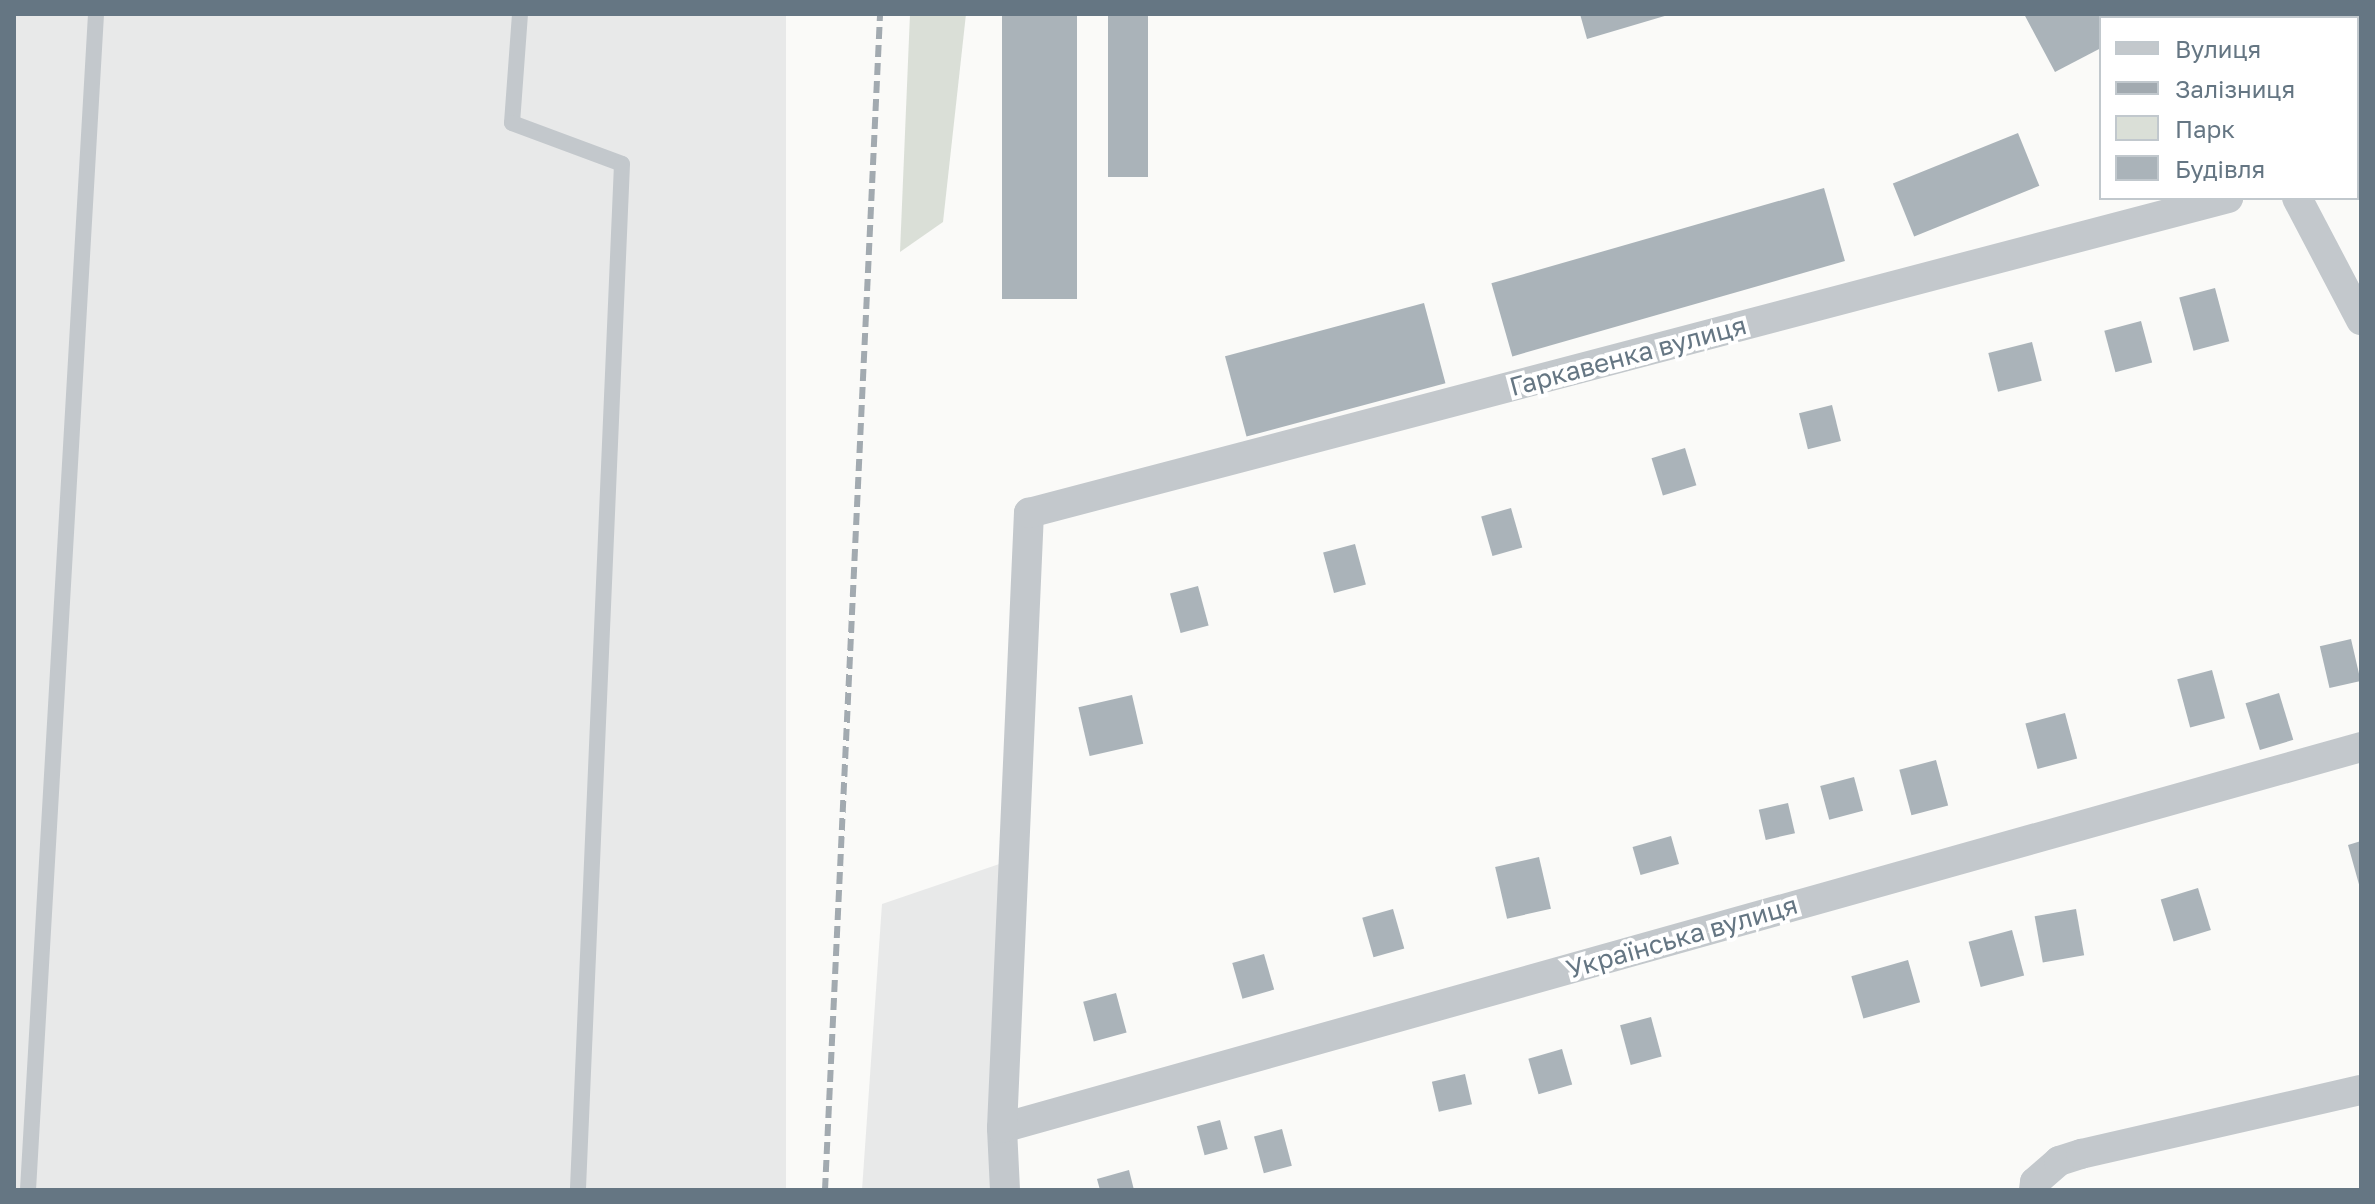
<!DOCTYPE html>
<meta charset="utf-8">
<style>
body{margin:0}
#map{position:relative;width:2375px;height:1204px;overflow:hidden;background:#fafaf8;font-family:"Golos Text",sans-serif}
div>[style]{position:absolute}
.built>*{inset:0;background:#e8e9e9;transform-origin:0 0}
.green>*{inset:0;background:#dadfd7}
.building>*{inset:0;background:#aab3b9;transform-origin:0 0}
.service>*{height:16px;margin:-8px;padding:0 8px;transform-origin:8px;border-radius:8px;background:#c3c8cc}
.minor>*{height:30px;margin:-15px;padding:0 15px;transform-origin:15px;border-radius:15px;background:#c3c8cc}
.rail>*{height:6px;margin-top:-3px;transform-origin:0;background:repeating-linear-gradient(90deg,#a2aab0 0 12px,transparent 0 18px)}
span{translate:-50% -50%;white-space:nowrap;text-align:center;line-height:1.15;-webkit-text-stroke:8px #fff;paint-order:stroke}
.street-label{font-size:26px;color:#657683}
.frame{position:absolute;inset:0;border:16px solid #657683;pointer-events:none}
.legend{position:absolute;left:2099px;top:16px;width:260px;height:184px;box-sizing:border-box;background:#fff;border:2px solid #c1c8cd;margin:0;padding:10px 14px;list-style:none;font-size:24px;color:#657683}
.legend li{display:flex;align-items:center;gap:16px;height:40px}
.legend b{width:40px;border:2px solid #c1c8cd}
</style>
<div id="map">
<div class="built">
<div style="left:14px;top:14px;width:772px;height:1176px"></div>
<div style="clip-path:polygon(1014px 859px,1005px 1190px,862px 1190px,882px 904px)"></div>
</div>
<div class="green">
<div style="clip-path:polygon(910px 14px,966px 14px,943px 222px,900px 252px)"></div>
</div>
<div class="building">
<div style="left:1002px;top:14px;width:75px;height:285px"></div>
<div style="left:1108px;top:14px;width:40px;height:163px"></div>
<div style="clip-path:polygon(1580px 14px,1667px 14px,1668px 15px,1587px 39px)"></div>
<div style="clip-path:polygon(2024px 14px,2100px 14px,2101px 48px,2055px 72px)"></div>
<div style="left:2018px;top:133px;width:57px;height:135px;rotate:68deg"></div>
<div style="left:1824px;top:188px;width:76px;height:346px;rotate:74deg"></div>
<div style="left:2215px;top:288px;width:55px;height:37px;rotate:75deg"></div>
<div style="left:1424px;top:303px;width:83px;height:206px;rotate:75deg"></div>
<div style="left:2141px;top:321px;width:43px;height:38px;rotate:75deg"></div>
<div style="left:2032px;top:342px;width:40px;height:45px;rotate:76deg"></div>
<div style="left:1832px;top:405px;width:37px;height:34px;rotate:76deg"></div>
<div style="left:1685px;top:448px;width:39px;height:35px;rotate:73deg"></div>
<div style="left:1511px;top:508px;width:41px;height:31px;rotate:74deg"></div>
<div style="left:1355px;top:544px;width:42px;height:33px;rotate:75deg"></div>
<div style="left:1198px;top:586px;width:41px;height:29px;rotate:75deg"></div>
<div style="left:2351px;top:639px;width:43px;height:32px;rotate:77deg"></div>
<div style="left:2212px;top:670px;width:50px;height:36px;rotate:75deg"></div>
<div style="left:2279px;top:693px;width:49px;height:35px;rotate:73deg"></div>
<div style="left:1132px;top:695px;width:50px;height:55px;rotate:77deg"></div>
<div style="left:2065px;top:713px;width:47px;height:41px;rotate:75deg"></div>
<div style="left:1936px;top:760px;width:47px;height:38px;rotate:75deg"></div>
<div style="left:1854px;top:777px;width:35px;height:35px;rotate:75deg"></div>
<div style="left:1788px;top:803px;width:31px;height:30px;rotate:77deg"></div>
<div style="left:1671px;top:836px;width:29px;height:40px;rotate:74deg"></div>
<div style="clip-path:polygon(2361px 841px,2361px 888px,2360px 888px,2348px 845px)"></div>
<div style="left:1539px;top:857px;width:53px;height:45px;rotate:77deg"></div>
<div style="left:2198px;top:888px;width:44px;height:39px;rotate:73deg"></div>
<div style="left:1393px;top:909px;width:41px;height:32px;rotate:74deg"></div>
<div style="left:2076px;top:909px;width:47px;height:42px;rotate:80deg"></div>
<div style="left:2012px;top:930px;width:47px;height:45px;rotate:75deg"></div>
<div style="left:1264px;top:954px;width:37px;height:33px;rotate:74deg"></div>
<div style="left:1908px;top:960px;width:44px;height:59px;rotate:74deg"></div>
<div style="left:1116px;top:993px;width:41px;height:34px;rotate:75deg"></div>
<div style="left:1651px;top:1017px;width:41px;height:32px;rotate:75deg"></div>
<div style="left:1562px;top:1049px;width:37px;height:35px;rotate:74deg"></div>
<div style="left:1465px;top:1074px;width:31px;height:34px;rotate:77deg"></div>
<div style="left:1220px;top:1120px;width:30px;height:24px;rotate:75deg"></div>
<div style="left:1282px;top:1129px;width:38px;height:29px;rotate:75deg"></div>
<div style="clip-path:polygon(1129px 1170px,1134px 1190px,1100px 1190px,1097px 1179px)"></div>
</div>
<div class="service">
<div style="left:520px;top:14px;width:109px;rotate:94.2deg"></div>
<div style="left:512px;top:123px;width:117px;rotate:20.4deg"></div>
<div style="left:622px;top:164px;width:1027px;rotate:92.46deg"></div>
<div style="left:28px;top:1190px;width:1178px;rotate:-86.69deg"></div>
</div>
<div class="minor">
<div style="left:2202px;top:14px;width:4px;rotate:63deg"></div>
<div style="left:2297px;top:198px;width:138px;rotate:62.3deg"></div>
<div style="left:1002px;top:1128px;width:1411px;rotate:-15.66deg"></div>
<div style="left:1005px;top:1190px;width:62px;rotate:-92.8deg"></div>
<div style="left:1002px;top:1128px;width:616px;rotate:-87.49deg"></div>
<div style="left:1029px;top:513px;width:1240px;rotate:-14.72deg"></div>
<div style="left:2034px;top:1190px;width:8px;rotate:-83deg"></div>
<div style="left:2035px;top:1182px;width:32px;rotate:-41deg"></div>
<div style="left:2059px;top:1161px;width:23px;rotate:-18deg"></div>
<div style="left:2081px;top:1154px;width:287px;rotate:-12.9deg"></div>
</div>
<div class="rail">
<div style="left:825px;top:1190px;width:1177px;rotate:-87.32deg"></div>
</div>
<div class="street-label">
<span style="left:1628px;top:356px;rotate:-15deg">Гаркавенка вулиця</span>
<span style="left:1682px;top:937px;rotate:-16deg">Українська вулиця</span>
</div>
<div class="frame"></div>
<ul class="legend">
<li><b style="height:10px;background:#c3c8cc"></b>Вулиця</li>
<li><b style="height:10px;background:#a2aab0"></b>Залізниця</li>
<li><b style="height:22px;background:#dadfd7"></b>Парк</li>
<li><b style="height:22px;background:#aab3b9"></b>Будівля</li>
</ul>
</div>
